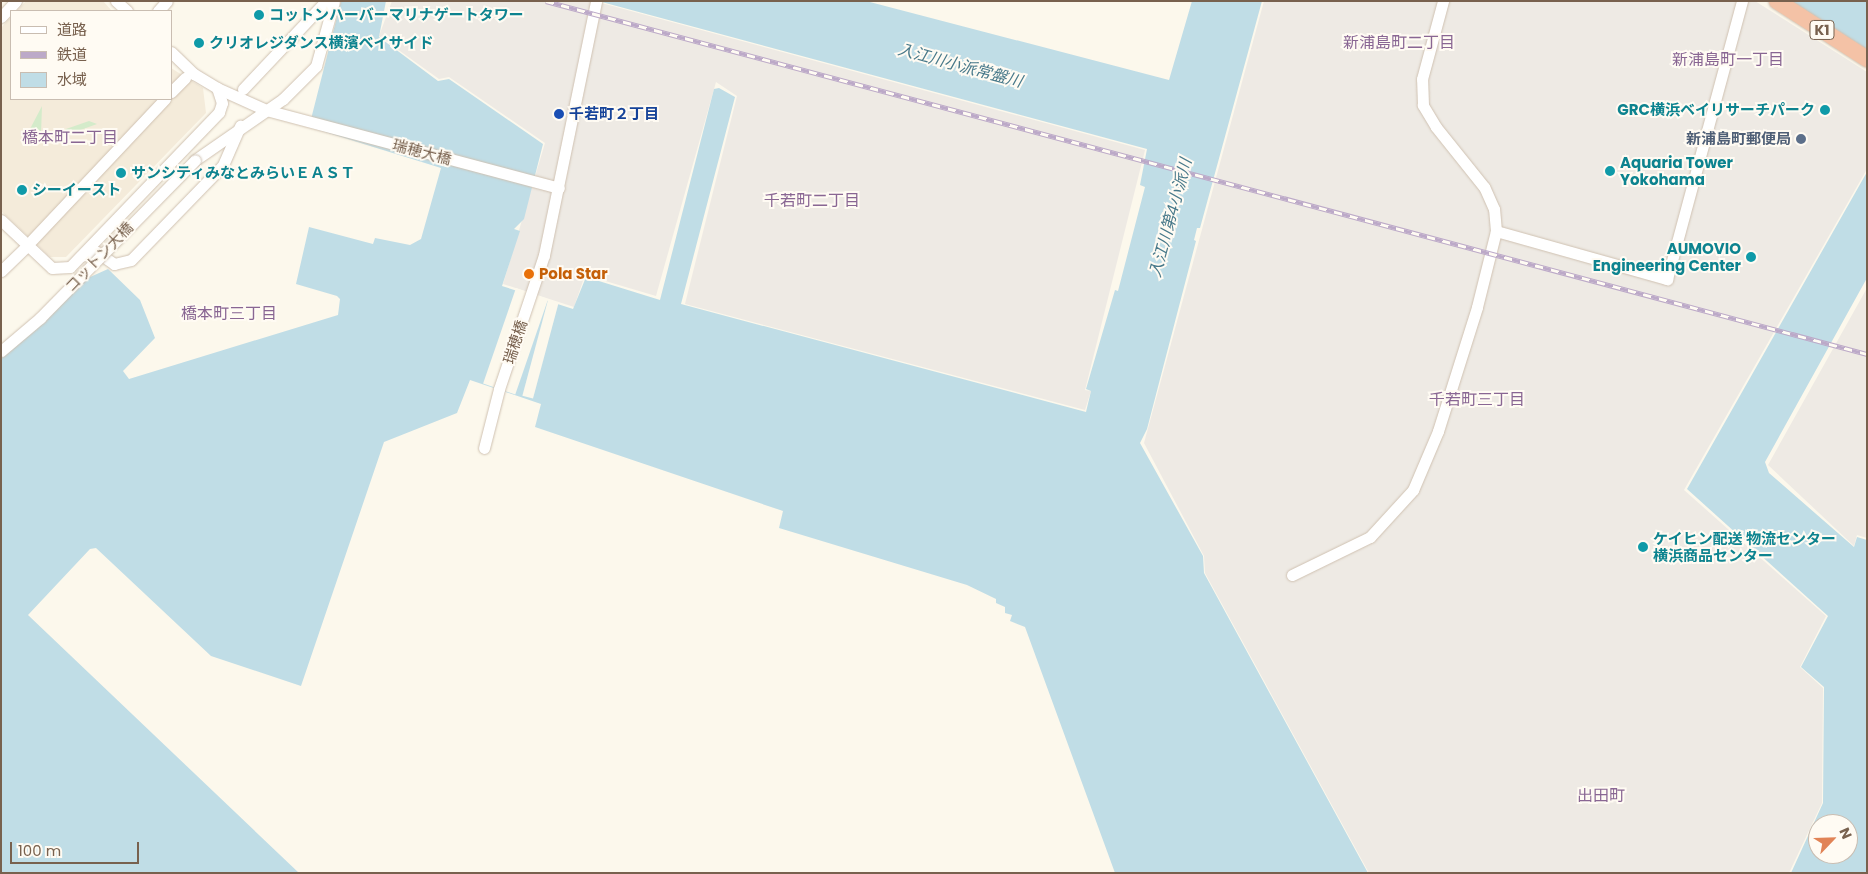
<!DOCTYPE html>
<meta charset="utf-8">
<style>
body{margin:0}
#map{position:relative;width:1868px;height:874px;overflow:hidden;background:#fcf8ec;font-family:Poppins,"Noto Sans JP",sans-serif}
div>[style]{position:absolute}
.residential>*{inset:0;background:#f4ebda}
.industrial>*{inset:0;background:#eeeae4}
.green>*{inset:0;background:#d4ebca}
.water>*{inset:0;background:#c0dde6}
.pier>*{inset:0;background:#fcf8ec;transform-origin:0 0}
.roads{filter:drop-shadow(0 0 1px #cfc1b1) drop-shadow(0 0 1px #cfc1b1)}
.minor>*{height:11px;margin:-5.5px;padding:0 5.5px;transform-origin:5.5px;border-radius:5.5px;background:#fff}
.highway>*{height:16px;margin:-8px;padding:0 8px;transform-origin:8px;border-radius:8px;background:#f4c2a6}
.rail>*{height:4.5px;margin-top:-2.25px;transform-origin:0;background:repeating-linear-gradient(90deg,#fffbf3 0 8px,#bca9c8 0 16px);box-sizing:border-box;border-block:1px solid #bca9c8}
.bridges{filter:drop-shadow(0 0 1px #cfc1b1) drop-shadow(0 0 1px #cfc1b1)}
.minor-bridge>*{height:11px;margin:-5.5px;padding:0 5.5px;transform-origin:5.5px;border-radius:5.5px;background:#fff}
.dots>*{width:14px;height:14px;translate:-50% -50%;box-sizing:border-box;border:2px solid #fffbf3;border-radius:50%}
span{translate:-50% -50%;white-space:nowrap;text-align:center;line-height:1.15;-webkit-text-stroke:4px #fffbf3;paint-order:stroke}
.shield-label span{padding:1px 4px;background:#fffbf3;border:1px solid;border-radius:4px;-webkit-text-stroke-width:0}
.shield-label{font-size:14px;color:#78614e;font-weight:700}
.culture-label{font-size:15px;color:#0d838f;font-weight:700}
.left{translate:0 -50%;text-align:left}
.right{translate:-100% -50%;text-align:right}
.transit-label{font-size:15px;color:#164399;font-weight:700}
.service-label{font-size:15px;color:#4e5e75;font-weight:700}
.street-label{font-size:15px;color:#78614e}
.food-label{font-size:15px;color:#c56008;font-weight:700}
.neighbourhood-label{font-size:16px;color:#896693}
.water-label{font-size:16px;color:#48798a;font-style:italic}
.frame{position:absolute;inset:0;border:2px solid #78614e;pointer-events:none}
.legend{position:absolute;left:10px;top:10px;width:162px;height:90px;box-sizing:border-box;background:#fffbf3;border:1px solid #c9bdb1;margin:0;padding:6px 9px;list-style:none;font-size:15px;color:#78614e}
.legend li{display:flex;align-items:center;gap:10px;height:25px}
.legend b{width:25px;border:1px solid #c9bdb1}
.north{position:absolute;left:1808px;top:814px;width:50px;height:50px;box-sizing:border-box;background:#fffbf3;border:1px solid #c9bdb1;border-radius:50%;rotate:66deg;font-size:14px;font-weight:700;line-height:20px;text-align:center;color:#78614e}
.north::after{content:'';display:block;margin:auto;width:18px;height:22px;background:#e18356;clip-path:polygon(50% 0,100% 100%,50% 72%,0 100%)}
.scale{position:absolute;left:10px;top:842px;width:129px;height:22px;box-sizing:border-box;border:2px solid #78614e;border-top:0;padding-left:6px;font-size:15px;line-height:18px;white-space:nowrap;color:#78614e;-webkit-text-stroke:4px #fffbf3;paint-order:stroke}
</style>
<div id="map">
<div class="residential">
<div style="clip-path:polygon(26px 1px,103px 1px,112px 11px,17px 11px)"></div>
<div style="clip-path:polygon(11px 17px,11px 99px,171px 99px,171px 68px,203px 88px,206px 113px,66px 257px,50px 257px,1px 211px,1px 28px)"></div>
</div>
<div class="industrial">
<div style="clip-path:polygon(392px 1px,594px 1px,1145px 150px,1085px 390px,1091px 391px,1085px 410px,685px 304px,737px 96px,716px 82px,656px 296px,585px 275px,574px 307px,503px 284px,545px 143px,449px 77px,439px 79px,379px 36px)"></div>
<div style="clip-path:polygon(1264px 1px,1755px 1px,1867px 72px,1867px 169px,1684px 490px,1826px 616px,1800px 667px,1823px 688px,1822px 803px,1789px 873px,1369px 873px,1205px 573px,1204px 556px,1144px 443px)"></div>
<div style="clip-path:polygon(1867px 288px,1867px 538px,1857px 535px,1854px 546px,1768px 465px)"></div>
</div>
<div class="green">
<div style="clip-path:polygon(42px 106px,41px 134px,30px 129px)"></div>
<div style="clip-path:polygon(89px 121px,97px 124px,53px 140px,66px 129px)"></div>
</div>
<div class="water">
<div style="clip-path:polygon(341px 1px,386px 1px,379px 37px,438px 81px,449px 79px,543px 144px,524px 219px,514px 229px,520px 231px,502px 286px,573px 309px,586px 277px,660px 300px,714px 89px,719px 88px,735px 97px,681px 304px,1086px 412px,1091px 391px,1086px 389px,1115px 290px,1118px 291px,1145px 187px,1140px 185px,1147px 149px,598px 1px,866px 1px,1169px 80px,1192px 1px,1262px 1px,1200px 228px,1197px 228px,1194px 240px,1196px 241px,1147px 429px,1140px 443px,1203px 556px,1204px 573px,1368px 873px,1115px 873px,1025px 627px,1010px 621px,1012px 615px,1005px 613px,1005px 607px,996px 603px,996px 599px,967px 585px,779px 528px,783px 511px,535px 427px,541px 404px,470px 380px,457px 413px,384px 442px,301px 686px,211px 656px,96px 548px,90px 549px,28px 615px,299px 873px,1px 873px,1px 346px,79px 282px,108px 269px,140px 300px,155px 338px,123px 371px,129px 379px,338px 315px,340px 299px,337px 296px,296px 284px,309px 227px,373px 244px,375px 238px,410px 245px,421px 239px,441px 168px,309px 127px)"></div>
<div style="clip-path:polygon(1769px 1px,1867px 1px,1867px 65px,1800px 21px)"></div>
<div style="clip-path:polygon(evenodd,1867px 172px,1867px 278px,1765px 462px,1769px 473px,1854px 547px,1857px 537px,1867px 540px,1867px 873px,1791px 873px,1823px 803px,1824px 687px,1801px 667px,1828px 616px,1687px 489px,1867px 172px,1818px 824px,1848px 824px,1848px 854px,1818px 854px,1818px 824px)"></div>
</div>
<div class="pier">
<div style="left:516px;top:288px;width:34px;height:101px;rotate:19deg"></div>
<div style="left:548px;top:300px;width:11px;height:99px;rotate:15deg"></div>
</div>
<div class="roads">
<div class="minor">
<div style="left:116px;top:1px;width:15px;rotate:42deg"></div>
<div style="left:158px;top:11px;width:13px;rotate:-48deg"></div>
<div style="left:1px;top:17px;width:22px;rotate:-47deg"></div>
<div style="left:171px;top:52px;width:32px;rotate:44deg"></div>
<div style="left:194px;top:74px;width:27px;rotate:31deg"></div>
<div style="left:217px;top:88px;width:54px;rotate:24.2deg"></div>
<div style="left:266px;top:110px;width:303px;rotate:14.9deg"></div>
<div style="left:243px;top:89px;width:120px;rotate:-46.7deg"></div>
<div style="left:171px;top:92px;width:20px;rotate:-45deg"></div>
<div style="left:195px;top:160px;width:107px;rotate:-34.7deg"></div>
<div style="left:283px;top:99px;width:47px;rotate:-45deg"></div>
<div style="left:316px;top:66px;width:67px;rotate:-74.5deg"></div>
<div style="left:1px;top:220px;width:70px;rotate:43.3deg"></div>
<div style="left:52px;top:268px;width:18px;rotate:-3deg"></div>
<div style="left:70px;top:267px;width:215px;rotate:-46.1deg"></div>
<div style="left:219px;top:112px;width:9px;rotate:-72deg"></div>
<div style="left:222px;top:103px;width:16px;rotate:-108deg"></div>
<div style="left:1496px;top:231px;width:178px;rotate:15.7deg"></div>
<div style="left:1667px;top:279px;width:288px;rotate:-74.9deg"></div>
<div style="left:32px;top:240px;width:194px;rotate:-46.7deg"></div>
<div style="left:81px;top:256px;width:16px;rotate:-14deg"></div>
<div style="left:97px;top:252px;width:21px;rotate:35deg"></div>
<div style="left:114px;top:264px;width:17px;rotate:-13deg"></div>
<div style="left:131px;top:260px;width:132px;rotate:-45.9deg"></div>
<div style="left:223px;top:165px;width:43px;rotate:-66.4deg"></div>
<div style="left:1px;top:271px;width:32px;rotate:-44deg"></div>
<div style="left:484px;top:448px;width:61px;rotate:-75.7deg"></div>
<div style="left:499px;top:389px;width:141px;rotate:-71.4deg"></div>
<div style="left:544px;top:255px;width:259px;rotate:-78.4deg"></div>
<div style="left:1292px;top:575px;width:87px;rotate:-26deg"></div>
<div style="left:1370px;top:537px;width:64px;rotate:-47.5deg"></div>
<div style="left:1413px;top:490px;width:64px;rotate:-67deg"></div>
<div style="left:1438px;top:431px;width:130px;rotate:-72.5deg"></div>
<div style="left:1477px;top:307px;width:78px;rotate:-76deg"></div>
<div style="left:1496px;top:231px;width:22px;rotate:-95deg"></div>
<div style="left:1494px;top:209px;width:24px;rotate:-114deg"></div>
<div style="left:1484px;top:187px;width:77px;rotate:-128.7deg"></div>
<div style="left:1436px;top:127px;width:26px;rotate:-121deg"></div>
<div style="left:1423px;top:105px;width:26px;rotate:-92deg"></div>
<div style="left:1422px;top:79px;width:81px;rotate:-74.9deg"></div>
</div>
<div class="highway">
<div style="left:1777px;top:1px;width:107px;rotate:32.8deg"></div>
</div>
</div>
<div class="rail">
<div style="left:546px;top:1px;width:1367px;rotate:14.96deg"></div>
</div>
<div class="bridges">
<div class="minor-bridge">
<div style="left:1px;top:351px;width:51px;rotate:-40.2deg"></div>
<div style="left:40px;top:318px;width:221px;rotate:-45.5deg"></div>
</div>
</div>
<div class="dots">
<div style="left:259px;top:15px;background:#0f9aa8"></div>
<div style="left:199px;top:43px;background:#0f9aa8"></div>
<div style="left:1825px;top:110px;background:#0f9aa8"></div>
<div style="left:559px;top:114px;background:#1a4fb4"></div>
<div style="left:1801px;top:139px;background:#5c6f8a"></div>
<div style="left:1610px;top:171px;background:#0f9aa8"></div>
<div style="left:121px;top:173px;background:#0f9aa8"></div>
<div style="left:22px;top:190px;background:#0f9aa8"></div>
<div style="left:1751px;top:257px;background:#0f9aa8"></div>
<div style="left:529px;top:274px;background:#e8710a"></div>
<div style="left:1643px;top:547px;background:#0f9aa8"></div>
</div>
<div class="shield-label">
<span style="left:1822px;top:30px">K1</span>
</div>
<div class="culture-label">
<span class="left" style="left:269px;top:15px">コットンハーバーマリナゲートタワー</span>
<span class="left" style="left:209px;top:43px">クリオレジダンス横濱ベイサイド</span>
<span class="right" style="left:1815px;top:110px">GRC横浜ベイリサーチパーク</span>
<span class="left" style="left:1620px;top:171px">Aquaria Tower<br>Yokohama</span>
<span class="left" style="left:131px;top:173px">サンシティみなとみらいＥＡＳＴ</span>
<span class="left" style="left:32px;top:190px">シーイースト</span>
<span class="right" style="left:1741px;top:257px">AUMOVIO<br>Engineering Center</span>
<span class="left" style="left:1653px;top:547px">ケイヒン配送 物流センター<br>横浜商品センター</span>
</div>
<div class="transit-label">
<span class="left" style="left:569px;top:114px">千若町２丁目</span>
</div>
<div class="service-label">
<span class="right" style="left:1791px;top:139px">新浦島町郵便局</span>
</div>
<div class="street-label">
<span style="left:422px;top:152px;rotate:15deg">瑞穂大橋</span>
<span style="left:99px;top:257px;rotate:-46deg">コットン大橋</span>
<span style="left:515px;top:342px;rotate:-72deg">瑞穂橋</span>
</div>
<div class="food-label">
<span class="left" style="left:539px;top:274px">Pola Star</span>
</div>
<div class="neighbourhood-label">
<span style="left:1399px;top:43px">新浦島町二丁目</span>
<span style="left:1728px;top:60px">新浦島町一丁目</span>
<span style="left:70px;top:138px">橋本町二丁目</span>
<span style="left:812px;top:201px">千若町二丁目</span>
<span style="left:229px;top:314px">橋本町三丁目</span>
<span style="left:1477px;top:400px">千若町三丁目</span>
<span style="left:1601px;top:796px">出田町</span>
</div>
<div class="water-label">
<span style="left:960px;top:66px;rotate:15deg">入江川小派常盤川</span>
<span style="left:1171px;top:218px;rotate:-75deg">入江川第4小派川</span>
</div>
<div class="frame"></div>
<ul class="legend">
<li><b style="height:6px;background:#fff"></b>道路</li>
<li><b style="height:6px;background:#bca9c8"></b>鉄道</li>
<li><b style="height:14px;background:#c0dde6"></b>水域</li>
</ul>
<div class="north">N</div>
<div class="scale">100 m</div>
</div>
